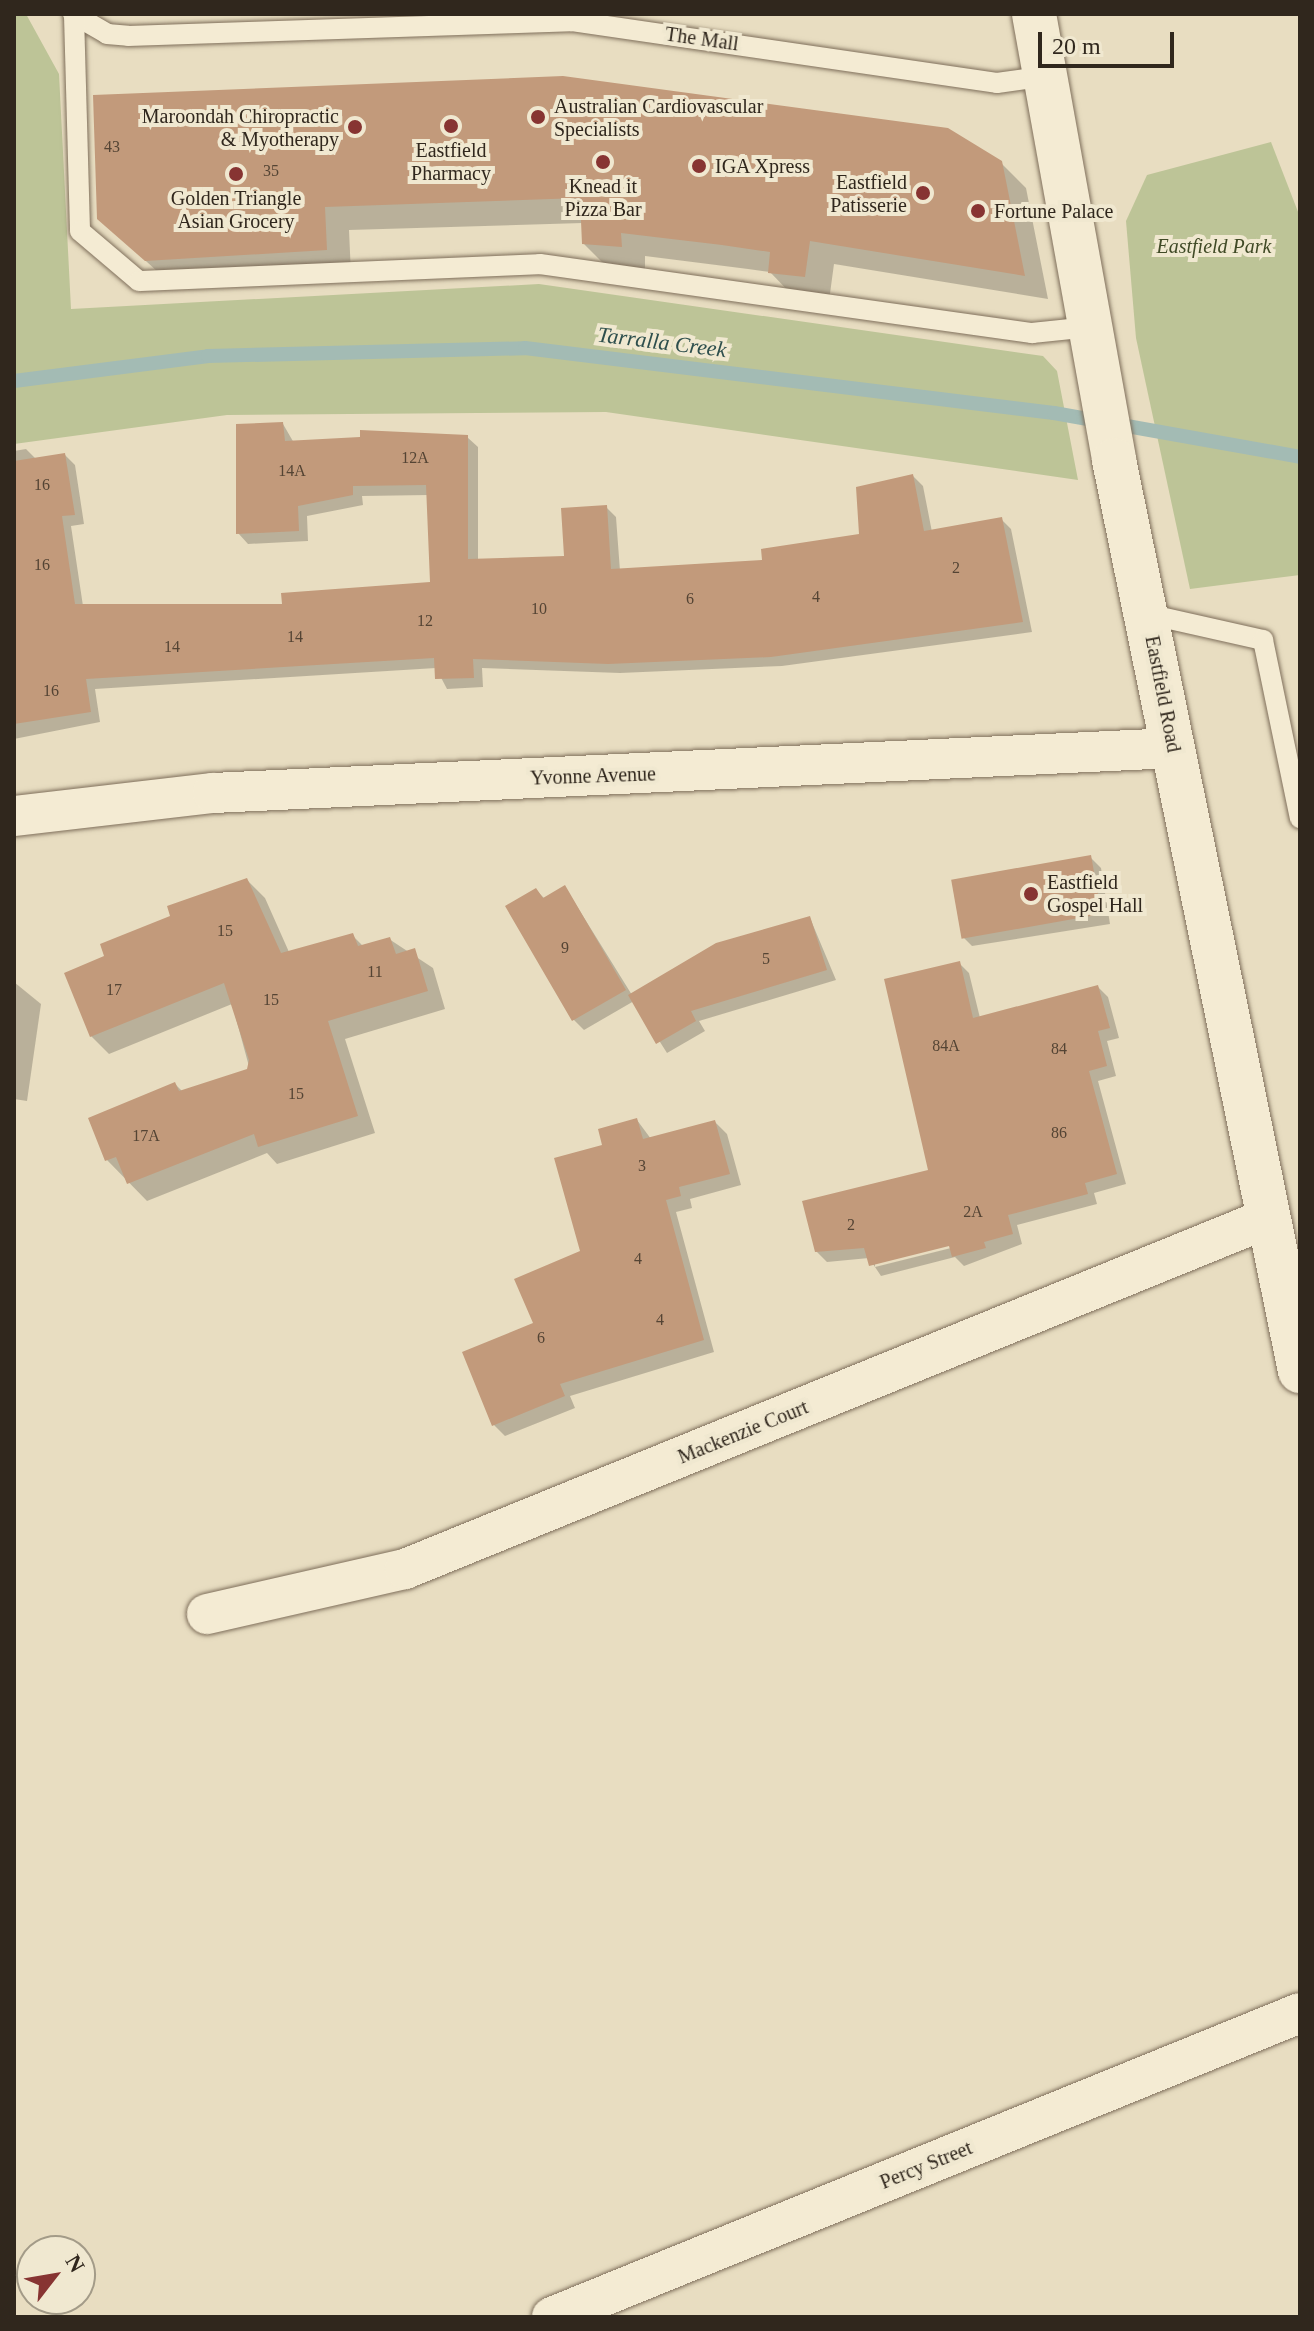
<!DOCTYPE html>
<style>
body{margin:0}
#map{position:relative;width:1314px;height:2331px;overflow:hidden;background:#e8ddc1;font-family:"Times New Roman",serif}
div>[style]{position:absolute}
.green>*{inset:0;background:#bdc497}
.shadow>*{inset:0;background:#0003}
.stream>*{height:14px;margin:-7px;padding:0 7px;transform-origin:7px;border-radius:7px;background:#a3bbb4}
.building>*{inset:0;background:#c29a7b;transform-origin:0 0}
.roads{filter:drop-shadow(0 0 2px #7f6f5b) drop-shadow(0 0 2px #7f6f5b)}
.lane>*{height:20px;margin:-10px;padding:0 10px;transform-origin:10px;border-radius:10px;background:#f4ebd3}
.street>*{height:40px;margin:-20px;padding:0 20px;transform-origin:20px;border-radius:20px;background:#f4ebd3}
.secondary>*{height:44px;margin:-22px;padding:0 22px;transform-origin:22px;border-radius:22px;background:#f4ebd3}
.dots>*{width:22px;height:22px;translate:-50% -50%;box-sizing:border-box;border:4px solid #f0e8d0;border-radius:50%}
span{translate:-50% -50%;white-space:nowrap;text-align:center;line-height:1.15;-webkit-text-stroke:8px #f0e8d0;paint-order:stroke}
.number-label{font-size:16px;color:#544434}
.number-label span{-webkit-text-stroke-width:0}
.street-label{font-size:20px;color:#30271d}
.poi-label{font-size:20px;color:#30271d}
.left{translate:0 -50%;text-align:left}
.right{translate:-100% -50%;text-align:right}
.park-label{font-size:20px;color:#404a26;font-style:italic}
.water-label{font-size:22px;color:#2e4f4d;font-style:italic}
.frame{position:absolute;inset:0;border:16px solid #30271d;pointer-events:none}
.north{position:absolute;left:16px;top:2235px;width:80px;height:80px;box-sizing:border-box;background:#f0e8d0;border:2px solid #a39b88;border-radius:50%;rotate:59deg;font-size:22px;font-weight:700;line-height:32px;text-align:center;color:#30271d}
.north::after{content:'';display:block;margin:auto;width:28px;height:36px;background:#873432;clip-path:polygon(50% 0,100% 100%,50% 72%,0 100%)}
.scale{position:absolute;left:1038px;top:32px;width:136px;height:36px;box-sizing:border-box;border:4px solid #30271d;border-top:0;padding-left:10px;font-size:24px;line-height:28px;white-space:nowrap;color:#30271d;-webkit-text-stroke:6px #f0e8d0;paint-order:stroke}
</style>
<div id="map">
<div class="green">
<div style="clip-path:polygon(14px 14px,26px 14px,59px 74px,71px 309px,539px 284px,1043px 356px,1057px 371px,1078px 480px,606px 412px,227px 415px,14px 444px)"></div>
<div style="clip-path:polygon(1271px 142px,1300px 217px,1300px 575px,1190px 589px,1136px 338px,1126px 221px,1147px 175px)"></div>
</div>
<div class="shadow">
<div style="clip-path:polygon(1001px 163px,1026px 188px,1048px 299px,834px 264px,829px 301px,794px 297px,770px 272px,748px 269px,645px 256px,645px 271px,608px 268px,584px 244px,583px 223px,349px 230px,351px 274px,171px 284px,99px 218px)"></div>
<div style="clip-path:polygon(283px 424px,294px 443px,467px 437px,478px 447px,478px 561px,567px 558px,606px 507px,616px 517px,620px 571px,764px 562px,861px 536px,913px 476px,923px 486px,932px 532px,1001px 519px,1011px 529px,1032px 632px,782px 666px,620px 673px,482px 668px,483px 687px,447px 689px,436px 668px,95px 689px,100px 722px,14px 739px,14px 451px,26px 449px,36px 459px,65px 455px,75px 465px,84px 524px,71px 526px,83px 606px,284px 606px,432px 584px,429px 495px,362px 496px,363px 505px,307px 516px,308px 541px,248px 544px,238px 533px)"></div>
<div style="clip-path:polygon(1091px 858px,1101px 868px,1110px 924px,972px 946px,962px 936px)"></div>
<div style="clip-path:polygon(247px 880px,265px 898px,289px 952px,352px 935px,364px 947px,389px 939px,433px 968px,445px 1009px,345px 1039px,375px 1133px,277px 1164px,267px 1153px,147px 1201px,107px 1160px,175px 1084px,183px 1092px,250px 1070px,232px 1004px,109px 1054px,91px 1036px,107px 957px)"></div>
<div style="clip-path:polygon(565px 887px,632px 995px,810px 918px,836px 980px,699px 1021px,705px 1031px,667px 1053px,634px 1001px,584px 1030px,574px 1020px,536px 890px,545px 899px)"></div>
<div style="clip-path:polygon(evenodd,959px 963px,969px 973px,980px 1018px,1098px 987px,1108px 997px,1119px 1038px,1107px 1041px,1116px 1076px,1098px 1081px,1126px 1184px,1094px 1193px,1097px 1204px,1017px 1225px,1022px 1244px,964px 1266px,955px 1257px,881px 1276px,869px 1258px,827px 1262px,816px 1251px,930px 1171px,959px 963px,958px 1242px,959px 1246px,875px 1267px,875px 1263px,958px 1242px)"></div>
<div style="clip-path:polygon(14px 982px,41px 1004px,27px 1101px,14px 1099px)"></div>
<div style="clip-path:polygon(637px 1120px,651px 1139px,715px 1122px,727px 1134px,741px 1185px,690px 1199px,692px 1208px,676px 1212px,714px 1352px,570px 1396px,575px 1408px,505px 1436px,493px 1424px,535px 1324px,582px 1252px,605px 1146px)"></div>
</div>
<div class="stream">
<div style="left:14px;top:381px;width:196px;rotate:-7.3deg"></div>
<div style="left:208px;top:356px;width:317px;rotate:-1.4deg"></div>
<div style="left:525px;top:348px;width:533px;rotate:7.01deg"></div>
<div style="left:1054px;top:413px;width:250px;rotate:10.1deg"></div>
</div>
<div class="building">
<div style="clip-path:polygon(563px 76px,948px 128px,1002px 161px,1025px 276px,810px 241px,805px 277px,768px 273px,770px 252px,722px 245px,621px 233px,622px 247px,582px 244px,580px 198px,325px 207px,327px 250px,145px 261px,97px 219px,93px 95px)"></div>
<div style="clip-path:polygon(283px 422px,285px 441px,360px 437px,360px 430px,468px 435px,468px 559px,564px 556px,561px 508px,607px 505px,611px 569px,762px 560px,761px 549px,859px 534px,856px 487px,913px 474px,924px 531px,1002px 517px,1023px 622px,771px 657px,608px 664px,473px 659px,474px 678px,435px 679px,434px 658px,86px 679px,91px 712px,14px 724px,14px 461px,65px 453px,75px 515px,62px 516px,75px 604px,282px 604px,281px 593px,430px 582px,426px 485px,353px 486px,353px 495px,298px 506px,299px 531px,236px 534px,236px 424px)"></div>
<div style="left:1091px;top:855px;width:60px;height:142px;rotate:80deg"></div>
<div style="clip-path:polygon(247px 878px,281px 953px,353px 933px,358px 946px,390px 937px,396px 954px,415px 948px,428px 991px,328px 1021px,358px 1116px,258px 1147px,254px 1134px,127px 1184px,116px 1157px,105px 1161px,88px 1118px,175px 1082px,179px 1091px,247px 1069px,249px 1060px,224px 983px,90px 1037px,64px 973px,104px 956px,100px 944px,170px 916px,167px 906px)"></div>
<div style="clip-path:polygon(565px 885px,626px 990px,572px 1021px,505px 906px,536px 888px,543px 898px)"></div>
<div style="clip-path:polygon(810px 916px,827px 970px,691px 1011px,696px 1021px,656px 1044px,628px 995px,716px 943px)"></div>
<div style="clip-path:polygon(960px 961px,973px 1018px,1098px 985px,1110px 1028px,1098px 1031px,1107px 1066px,1089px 1071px,1117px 1174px,1085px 1183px,1088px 1194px,1008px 1215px,1013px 1234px,984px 1242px,986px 1248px,952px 1257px,949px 1246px,869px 1266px,864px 1248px,815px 1252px,802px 1201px,928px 1170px,884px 979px)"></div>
<div style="clip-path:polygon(637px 1118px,643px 1139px,715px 1120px,730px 1174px,679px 1187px,681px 1196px,666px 1200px,704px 1340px,560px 1384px,565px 1396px,492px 1426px,462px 1352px,533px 1323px,514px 1279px,580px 1251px,554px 1158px,602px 1145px,598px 1129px)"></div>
</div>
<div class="roads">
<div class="lane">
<div style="left:73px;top:14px;width:39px;rotate:30deg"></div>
<div style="left:107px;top:34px;width:21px;rotate:5deg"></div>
<div style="left:128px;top:36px;width:444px;rotate:-1.9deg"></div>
<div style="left:572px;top:21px;width:429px;rotate:8.3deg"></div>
<div style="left:997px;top:83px;width:50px;rotate:-8deg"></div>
<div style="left:74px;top:15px;width:216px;rotate:88.4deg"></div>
<div style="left:80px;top:231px;width:77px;rotate:40.3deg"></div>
<div style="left:139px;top:281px;width:401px;rotate:-2.4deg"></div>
<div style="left:540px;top:264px;width:497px;rotate:8deg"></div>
<div style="left:1032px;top:333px;width:58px;rotate:-5.9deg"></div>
<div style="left:1147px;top:614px;width:119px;rotate:12.6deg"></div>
<div style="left:1263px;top:640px;width:182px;rotate:78.3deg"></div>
</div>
<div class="street">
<div style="left:14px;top:816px;width:200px;rotate:-6.6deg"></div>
<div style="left:213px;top:793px;width:962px;rotate:-2.68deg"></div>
<div style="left:207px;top:1614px;width:203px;rotate:-12.8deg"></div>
<div style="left:405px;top:1569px;width:932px;rotate:-22.13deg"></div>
<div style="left:552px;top:2317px;width:807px;rotate:-22.12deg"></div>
</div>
<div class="secondary">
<div style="left:1034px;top:14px;width:453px;rotate:79.8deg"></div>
<div style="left:1114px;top:460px;width:930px;rotate:78.46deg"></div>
</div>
</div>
<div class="dots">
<div style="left:538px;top:117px;background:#873432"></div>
<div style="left:451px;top:126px;background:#873432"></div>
<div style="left:355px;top:127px;background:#873432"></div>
<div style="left:603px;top:162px;background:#873432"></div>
<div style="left:699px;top:166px;background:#873432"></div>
<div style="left:236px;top:174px;background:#873432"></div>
<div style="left:923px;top:193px;background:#873432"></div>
<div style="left:978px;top:211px;background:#873432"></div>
<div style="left:1031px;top:894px;background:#873432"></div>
</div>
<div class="number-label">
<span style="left:112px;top:147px">43</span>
<span style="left:271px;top:171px">35</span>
<span style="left:415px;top:458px">12A</span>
<span style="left:292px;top:471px">14A</span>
<span style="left:42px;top:485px">16</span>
<span style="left:42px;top:565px">16</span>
<span style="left:956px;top:568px">2</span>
<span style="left:816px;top:597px">4</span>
<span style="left:690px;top:599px">6</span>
<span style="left:539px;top:609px">10</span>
<span style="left:425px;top:621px">12</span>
<span style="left:295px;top:637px">14</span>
<span style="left:172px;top:647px">14</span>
<span style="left:51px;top:691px">16</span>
<span style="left:225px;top:931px">15</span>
<span style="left:565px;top:948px">9</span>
<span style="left:766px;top:959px">5</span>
<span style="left:375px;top:972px">11</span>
<span style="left:114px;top:990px">17</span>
<span style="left:271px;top:1000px">15</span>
<span style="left:946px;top:1046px">84A</span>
<span style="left:1059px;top:1049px">84</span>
<span style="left:296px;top:1094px">15</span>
<span style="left:1059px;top:1133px">86</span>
<span style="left:146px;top:1136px">17A</span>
<span style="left:642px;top:1166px">3</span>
<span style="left:973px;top:1212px">2A</span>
<span style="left:851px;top:1225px">2</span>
<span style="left:638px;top:1259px">4</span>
<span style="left:660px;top:1320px">4</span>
<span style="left:541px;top:1338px">6</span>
</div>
<div class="street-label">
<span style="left:702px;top:39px;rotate:8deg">The Mall</span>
<span style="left:1163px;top:694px;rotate:79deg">Eastfield Road</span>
<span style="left:593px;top:776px;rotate:-2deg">Yvonne Avenue</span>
<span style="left:743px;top:1432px;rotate:-22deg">Mackenzie Court</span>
<span style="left:926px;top:2165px;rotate:-22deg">Percy Street</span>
</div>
<div class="poi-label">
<span class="left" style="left:554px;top:118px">Australian Cardiovascular<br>Specialists</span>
<span class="right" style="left:339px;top:128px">Maroondah Chiropractic<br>&amp; Myotherapy</span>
<span style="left:451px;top:162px">Eastfield<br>Pharmacy</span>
<span class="left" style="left:715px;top:166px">IGA Xpress</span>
<span class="right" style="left:907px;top:194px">Eastfield<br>Patisserie</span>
<span style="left:603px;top:198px">Knead it<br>Pizza Bar</span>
<span style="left:236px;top:210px">Golden Triangle<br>Asian Grocery</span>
<span class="left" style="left:994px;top:211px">Fortune Palace</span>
<span class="left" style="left:1047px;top:894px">Eastfield<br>Gospel Hall</span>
</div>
<div class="park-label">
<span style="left:1214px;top:246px">Eastfield Park</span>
</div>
<div class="water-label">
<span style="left:662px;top:342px;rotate:7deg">Tarralla Creek</span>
</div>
<div class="frame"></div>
<div class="north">N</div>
<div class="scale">20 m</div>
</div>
